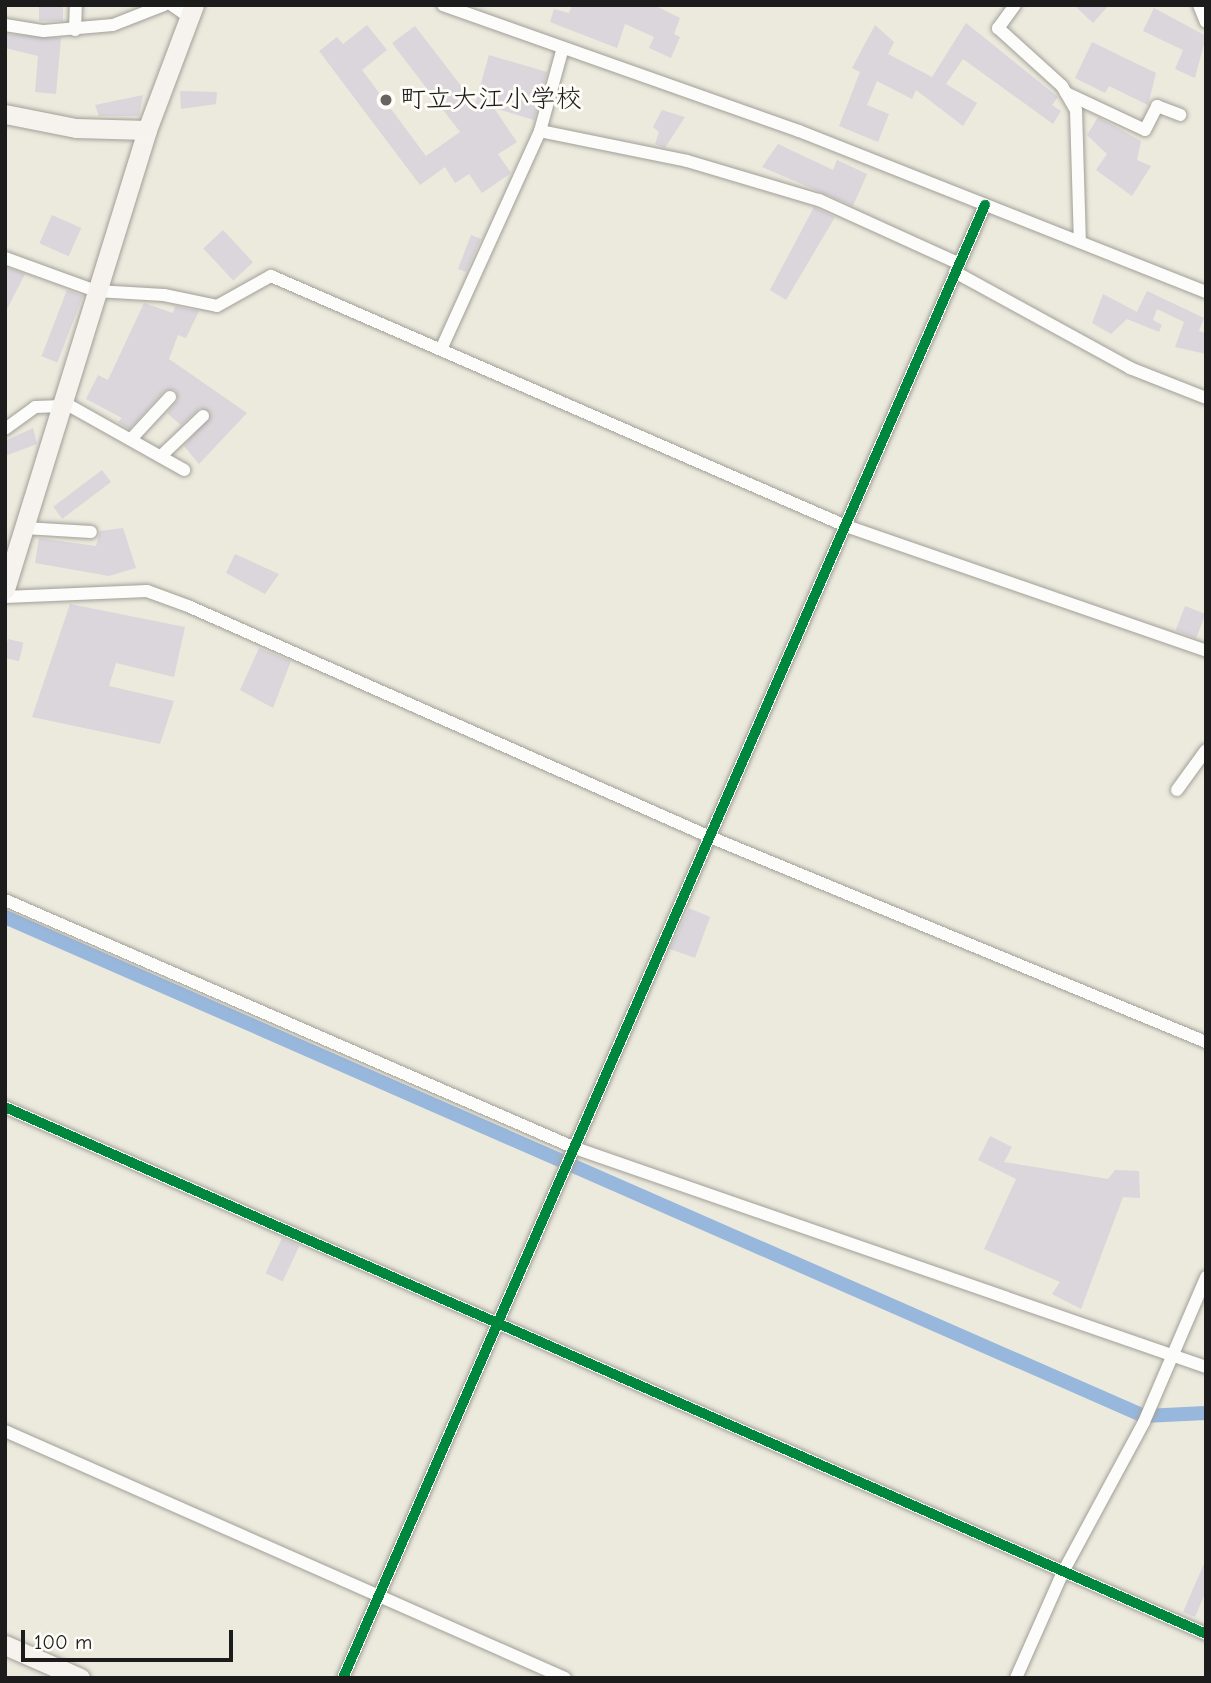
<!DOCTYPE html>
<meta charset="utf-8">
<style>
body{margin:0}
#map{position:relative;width:1211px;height:1683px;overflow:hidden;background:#ece9dd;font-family:"Comic Neue","Klee One",sans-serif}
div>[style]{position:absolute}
.canal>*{height:14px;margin:-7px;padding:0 7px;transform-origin:7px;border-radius:7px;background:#98b7dc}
.building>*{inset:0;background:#dad6db;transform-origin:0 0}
.roads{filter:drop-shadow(0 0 2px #a19f98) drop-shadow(0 0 2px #a19f98)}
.street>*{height:12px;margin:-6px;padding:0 6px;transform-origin:6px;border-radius:6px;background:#fcfcfa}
.secondary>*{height:19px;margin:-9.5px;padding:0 9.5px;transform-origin:9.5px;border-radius:9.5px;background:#f6f3ef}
.cycleway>*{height:10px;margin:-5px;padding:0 5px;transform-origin:5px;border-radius:5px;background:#00873e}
.dots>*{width:19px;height:19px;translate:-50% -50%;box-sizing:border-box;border:4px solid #fdfcf7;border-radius:50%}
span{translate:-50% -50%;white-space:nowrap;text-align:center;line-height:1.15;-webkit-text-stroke:6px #fdfcf7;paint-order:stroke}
.poi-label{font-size:26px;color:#1c1c1c}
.left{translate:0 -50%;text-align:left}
.frame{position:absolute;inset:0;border:7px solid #1c1c1c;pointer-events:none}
.scale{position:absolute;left:21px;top:1630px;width:212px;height:32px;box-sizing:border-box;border:4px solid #1c1c1c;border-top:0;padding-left:9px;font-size:21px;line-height:24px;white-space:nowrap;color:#1c1c1c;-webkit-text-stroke:5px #fdfcf7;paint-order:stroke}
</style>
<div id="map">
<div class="canal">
<div style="left:5px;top:917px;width:1244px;rotate:23.66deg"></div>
<div style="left:1144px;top:1416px;width:62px;rotate:-2.8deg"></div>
</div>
<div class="building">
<div style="left:39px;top:5px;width:24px;height:16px"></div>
<div style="clip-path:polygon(572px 5px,654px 5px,680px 18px,674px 34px,680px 37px,671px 58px,649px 48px,654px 37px,625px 24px,617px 48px,550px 22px,554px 9px,569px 13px)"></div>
<div style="clip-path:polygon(1074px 5px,1109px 5px,1093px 23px)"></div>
<div style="clip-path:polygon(1154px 8px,1206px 36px,1195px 78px,1175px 69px,1183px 50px,1143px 31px)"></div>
<div style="clip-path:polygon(966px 23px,1058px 97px,1052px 105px,1061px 111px,1053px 124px,963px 59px,946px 84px,977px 103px,963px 126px,916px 90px,912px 99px,877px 81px,867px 105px,889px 114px,878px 142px,839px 126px,860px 72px,852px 68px,875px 25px,894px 42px,888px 54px,932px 77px)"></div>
<div style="clip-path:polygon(367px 25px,387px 50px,362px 70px,426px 156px,460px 132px,392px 43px,415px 26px,475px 104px,489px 55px,547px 72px,534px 120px,494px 108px,517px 142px,498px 154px,511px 173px,482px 193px,469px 174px,455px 183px,445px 167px,420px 185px,319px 51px,337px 37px,343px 44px)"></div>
<div style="clip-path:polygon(5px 34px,61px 38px,56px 94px,35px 92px,38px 56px,5px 48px)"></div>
<div style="clip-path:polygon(1092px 42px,1156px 73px,1148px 105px,1109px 86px,1105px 93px,1075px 78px)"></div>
<div style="clip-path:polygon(180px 91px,217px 92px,216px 104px,181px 109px)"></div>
<div style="clip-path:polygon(143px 95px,139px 116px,99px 116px,95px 105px)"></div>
<div style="clip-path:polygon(662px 110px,685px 117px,665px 148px,655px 144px,659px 132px,653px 127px)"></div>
<div style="clip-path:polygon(1098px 117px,1141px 141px,1137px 160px,1151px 166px,1132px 196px,1096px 170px,1107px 154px,1087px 135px)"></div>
<div style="clip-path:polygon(778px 144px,833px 170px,837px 160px,867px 174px,853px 206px,762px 167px)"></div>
<div style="clip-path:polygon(814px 207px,835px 217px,786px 300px,770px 290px)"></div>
<div style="left:52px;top:215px;width:32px;height:31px;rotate:24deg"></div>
<div style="left:223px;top:230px;width:44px;height:27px;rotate:47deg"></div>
<div style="clip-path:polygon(471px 235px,481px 239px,466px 272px,458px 269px)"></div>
<div style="clip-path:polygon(5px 267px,25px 274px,5px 313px)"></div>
<div style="left:67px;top:290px;width:17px;height:71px;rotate:21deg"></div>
<div style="clip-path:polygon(1147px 291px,1204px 318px,1199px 331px,1206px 333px,1206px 354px,1175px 347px,1184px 322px,1157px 309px,1153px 320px,1162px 325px,1159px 332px,1127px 319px,1111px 334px,1092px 323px,1103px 294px,1137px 312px)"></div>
<div style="clip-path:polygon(144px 303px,173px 313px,175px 306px,199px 311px,186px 338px,178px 335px,169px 359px,247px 413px,199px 464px,184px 446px,211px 413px,200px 408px,181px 425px,167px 413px,178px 400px,175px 390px,164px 391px,129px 429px,118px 422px,122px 418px,86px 399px,98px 375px,108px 380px)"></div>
<div style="clip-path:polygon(33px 428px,37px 444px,5px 456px,5px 441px)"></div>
<div style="left:102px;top:470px;width:15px;height:61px;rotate:53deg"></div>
<div style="clip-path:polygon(123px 528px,136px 568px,109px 576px,35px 563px,39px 538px,96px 546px,100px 531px)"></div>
<div style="clip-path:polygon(235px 554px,279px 574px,265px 594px,226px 573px)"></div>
<div style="clip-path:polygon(70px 604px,185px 627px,174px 677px,116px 663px,109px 686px,174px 701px,160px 744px,32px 717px)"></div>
<div style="left:1185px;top:606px;width:22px;height:26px;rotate:21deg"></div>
<div style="left:8px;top:639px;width:16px;height:19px;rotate:14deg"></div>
<div style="clip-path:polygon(259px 648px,291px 661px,273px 708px,240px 690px)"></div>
<div style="clip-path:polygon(689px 908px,710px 917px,695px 958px,670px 949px)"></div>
<div style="clip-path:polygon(990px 1136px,1012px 1147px,1004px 1162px,1108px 1179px,1115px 1170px,1139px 1171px,1140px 1198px,1123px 1197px,1081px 1309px,1052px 1294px,1060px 1282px,984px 1249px,1016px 1179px,978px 1160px)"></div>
<div style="left:282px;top:1238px;width:19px;height:39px;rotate:25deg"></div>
<div style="clip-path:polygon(1206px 1559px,1206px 1591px,1195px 1617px,1183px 1612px)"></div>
</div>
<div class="roads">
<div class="street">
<div style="left:172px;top:5px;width:21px;rotate:35deg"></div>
<div style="left:443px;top:5px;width:378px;rotate:19.5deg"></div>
<div style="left:799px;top:131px;width:438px;rotate:21.6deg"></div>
<div style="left:1015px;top:5px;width:29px;rotate:126deg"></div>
<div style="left:998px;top:28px;width:86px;rotate:42.2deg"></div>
<div style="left:1062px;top:86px;width:28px;rotate:60deg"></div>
<div style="left:1076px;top:110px;width:132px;rotate:88.3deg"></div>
<div style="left:1199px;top:5px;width:18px;rotate:68deg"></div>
<div style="left:5px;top:25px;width:39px;rotate:9deg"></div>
<div style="left:44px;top:31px;width:69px;rotate:-5deg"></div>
<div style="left:113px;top:25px;width:55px;rotate:-21.4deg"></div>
<div style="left:75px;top:30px;width:25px;rotate:-88deg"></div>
<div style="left:1066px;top:93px;width:87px;rotate:25.1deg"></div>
<div style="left:1145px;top:130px;width:27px;rotate:-63deg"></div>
<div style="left:1157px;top:106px;width:25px;rotate:21deg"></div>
<div style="left:540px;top:131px;width:150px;rotate:11.5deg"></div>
<div style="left:687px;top:161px;width:138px;rotate:16.5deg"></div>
<div style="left:819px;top:200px;width:153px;rotate:24.4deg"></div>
<div style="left:5px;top:258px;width:97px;rotate:19.9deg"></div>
<div style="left:96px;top:291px;width:68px;rotate:3.4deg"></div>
<div style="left:164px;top:295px;width:54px;rotate:11.7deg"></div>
<div style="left:217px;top:306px;width:62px;rotate:-29.1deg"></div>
<div style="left:271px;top:276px;width:627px;rotate:23.5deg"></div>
<div style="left:846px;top:526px;width:381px;rotate:19.1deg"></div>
<div style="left:955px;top:272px;width:200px;rotate:28.7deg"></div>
<div style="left:1130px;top:368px;width:82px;rotate:21.5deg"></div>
<div style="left:443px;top:345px;width:235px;rotate:-65.6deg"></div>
<div style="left:540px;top:131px;width:83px;rotate:-74.6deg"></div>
<div style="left:63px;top:402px;width:139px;rotate:29.3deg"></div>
<div style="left:5px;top:429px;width:37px;rotate:-36deg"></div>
<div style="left:35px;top:407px;width:27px;rotate:-2deg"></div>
<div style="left:132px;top:438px;width:56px;rotate:-47.2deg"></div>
<div style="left:161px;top:456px;width:58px;rotate:-43.6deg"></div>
<div style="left:24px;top:528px;width:67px;rotate:3.4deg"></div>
<div style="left:5px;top:597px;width:142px;rotate:-2.4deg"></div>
<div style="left:147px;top:591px;width:44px;rotate:20.1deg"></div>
<div style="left:188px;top:606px;width:571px;rotate:23.87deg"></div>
<div style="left:710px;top:837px;width:537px;rotate:22.46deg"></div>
<div style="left:1177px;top:790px;width:49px;rotate:-54.1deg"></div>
<div style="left:5px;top:900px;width:622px;rotate:23.51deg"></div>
<div style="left:575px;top:1148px;width:668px;rotate:19.14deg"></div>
<div style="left:5px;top:1107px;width:1312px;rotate:23.69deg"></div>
<div style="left:5px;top:1431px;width:612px;rotate:23.8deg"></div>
<div style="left:343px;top:1678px;width:1607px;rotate:-66.45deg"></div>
<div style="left:1016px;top:1678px;width:116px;rotate:-66.1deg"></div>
<div style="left:1063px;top:1572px;width:170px;rotate:-61.6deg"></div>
<div style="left:1144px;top:1422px;width:158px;rotate:-66.8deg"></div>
</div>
<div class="secondary">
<div style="left:5px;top:114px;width:72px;rotate:11.2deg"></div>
<div style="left:76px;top:128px;width:71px;rotate:1.6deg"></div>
<div style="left:5px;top:589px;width:480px;rotate:-72.8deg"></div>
<div style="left:147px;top:130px;width:134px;rotate:-69.4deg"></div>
<div style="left:5px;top:1645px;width:82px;rotate:23.7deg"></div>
</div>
</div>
<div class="cycleway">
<div style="left:5px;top:1107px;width:1312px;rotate:23.69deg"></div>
<div style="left:343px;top:1678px;width:1607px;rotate:-66.45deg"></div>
</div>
<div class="dots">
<div style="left:386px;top:100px;background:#656460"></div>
</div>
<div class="poi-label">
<span class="left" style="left:400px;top:100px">町立大江小学校</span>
</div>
<div class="frame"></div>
<div class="scale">100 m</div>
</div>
